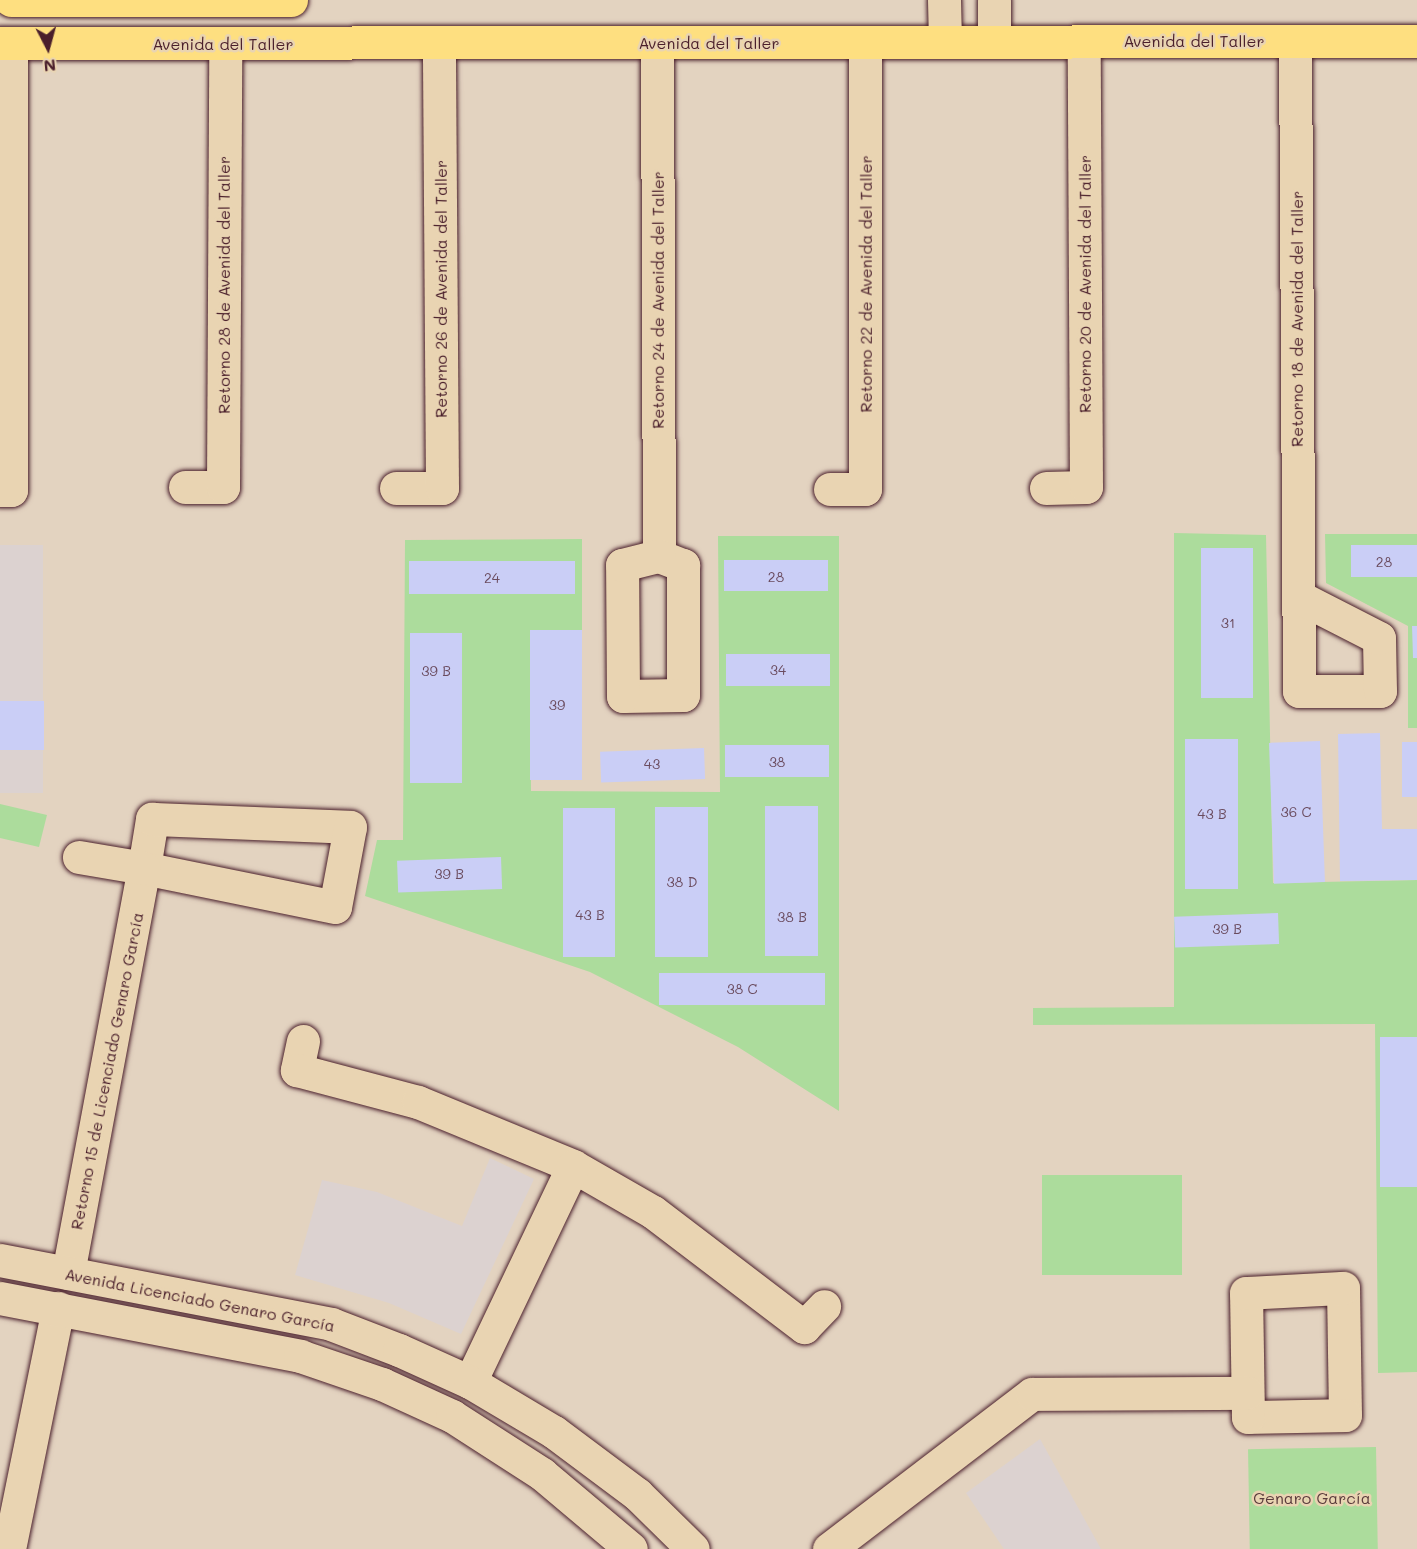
<!DOCTYPE html>
<meta charset="utf-8">
<style>
body{margin:0}
#map{position:relative;width:1417px;height:1549px;overflow:hidden;background:#e3d3c0;font-family:Mali,sans-serif}
div>[style]{position:absolute}
.built>*{inset:0;background:#dcd2d0;transform-origin:0 0}
.green>*{inset:0;background:#acdc9c;transform-origin:0 0}
.building>*{inset:0;background:#cacef6;transform-origin:0 0}
.roads{filter:drop-shadow(0 0 2px #4a1f2b) drop-shadow(0 0 2px #4a1f2b)}
.street>*{height:33px;margin:-16.5px;padding:0 16.5px;transform-origin:16.5px;border-radius:16.5px;background:#e9d4b2}
.secondary>*{height:33px;margin:-16.5px;padding:0 16.5px;transform-origin:16.5px;border-radius:16.5px;background:#e9d4b2}
.primary>*{height:33px;margin:-16.5px;padding:0 16.5px;transform-origin:16.5px;border-radius:16.5px;background:#fedf80}
span{translate:-50% -50%;white-space:nowrap;text-align:center;line-height:1.15;-webkit-text-stroke:5px #e9d4b2;paint-order:stroke}
.number-label{font-size:14px;color:#6a4b5e}
.number-label span{-webkit-text-stroke-width:0}
.street-label{font-size:16px;color:#4a1f2b}
.park-label{font-size:16px;color:#593b3c}
.north{position:absolute;left:18px;top:18px;width:60px;height:60px;-webkit-text-stroke:4px #e9d4b2;paint-order:stroke;rotate:174deg;font-size:16px;font-weight:700;line-height:24px;text-align:center;color:#4a1f2b}
.north::after{content:'';display:block;margin:auto;width:21px;height:27px;background:#4a1f2b;clip-path:polygon(50% 0,100% 100%,50% 72%,0 100%)}
</style>
<div id="map">
<div class="built">
<div style="left:0;top:545px;width:43px;height:248px"></div>
<div style="clip-path:polygon(490px 1158px,534px 1179px,461px 1334px,389px 1303px,295px 1275px,322px 1180px,377px 1192px,462px 1226px)"></div>
<div style="clip-path:polygon(1040px 1439px,1101px 1549px,1004px 1549px,966px 1493px)"></div>
</div>
<div class="green">
<div style="clip-path:polygon(1174px 533px,1266px 535px,1273px 883px,1417px 880px,1417px 1372px,1378px 1373px,1375px 1024px,1033px 1025px,1033px 1008px,1174px 1007px)"></div>
<div style="clip-path:polygon(1325px 534px,1417px 534px,1417px 728px,1408px 728px,1408px 626px,1326px 583px)"></div>
<div style="clip-path:polygon(718px 536px,839px 536px,839px 1111px,738px 1047px,590px 972px,365px 896px,377px 840px,403px 840px,405px 540px,582px 539px,582px 630px,530px 631px,531px 791px,720px 792px)"></div>
<div style="clip-path:polygon(0 804px,47px 815px,39px 847px,0 838px)"></div>
<div style="left:1042px;top:1175px;width:140px;height:100px"></div>
<div style="left:1376px;top:1447px;width:102px;height:128px;rotate:89deg"></div>
</div>
<div class="building">
<div style="left:1417px;top:545px;width:32px;height:66px;rotate:90deg"></div>
<div style="left:1201px;top:548px;width:52px;height:150px"></div>
<div style="left:828px;top:560px;width:31px;height:104px;rotate:90deg"></div>
<div style="left:409px;top:561px;width:166px;height:33px"></div>
<div style="clip-path:polygon(1412px 626px,1417px 626px,1417px 658px,1413px 658px)"></div>
<div style="left:530px;top:630px;width:52px;height:150px"></div>
<div style="left:410px;top:633px;width:52px;height:150px"></div>
<div style="left:830px;top:654px;width:32px;height:104px;rotate:90deg"></div>
<div style="left:44px;top:701px;width:49px;height:44px;rotate:90deg"></div>
<div style="clip-path:polygon(1380px 733px,1382px 829px,1417px 829px,1417px 880px,1340px 881px,1338px 734px)"></div>
<div style="left:1185px;top:739px;width:53px;height:150px"></div>
<div style="left:1320px;top:741px;width:141px;height:51px;rotate:88deg"></div>
<div style="left:1402px;top:742px;width:15px;height:55px"></div>
<div style="left:829px;top:745px;width:32px;height:104px;rotate:90deg"></div>
<div style="left:704px;top:748px;width:31px;height:104px;rotate:88deg"></div>
<div style="left:818px;top:806px;width:150px;height:53px;rotate:90deg"></div>
<div style="left:708px;top:807px;width:150px;height:53px;rotate:90deg"></div>
<div style="left:563px;top:808px;width:52px;height:149px"></div>
<div style="left:501px;top:857px;width:32px;height:104px;rotate:88deg"></div>
<div style="left:1278px;top:913px;width:31px;height:104px;rotate:88deg"></div>
<div style="left:659px;top:973px;width:166px;height:32px"></div>
<div style="left:1417px;top:1037px;width:150px;height:37px;rotate:90deg"></div>
</div>
<div class="roads">
<div class="street">
<div style="left:944px;top:0;width:41px;rotate:88.6deg"></div>
<div style="left:994px;top:41px;width:41px;rotate:-90deg"></div>
<div style="left:1295px;top:41px;width:650px;rotate:89.65deg"></div>
<div style="left:1299px;top:691px;width:81px"></div>
<div style="left:1380px;top:691px;width:53px;rotate:-91.1deg"></div>
<div style="left:1379px;top:638px;width:90px;rotate:-152.9deg"></div>
<div style="left:657px;top:44px;width:512px;rotate:89.78deg"></div>
<div style="left:185px;top:487px;width:38px"></div>
<div style="left:223px;top:487px;width:442px;rotate:-89.7deg"></div>
<div style="left:396px;top:488px;width:46px"></div>
<div style="left:442px;top:488px;width:444px;rotate:-90.4deg"></div>
<div style="left:1046px;top:488px;width:40px;rotate:-1.4deg"></div>
<div style="left:1086px;top:487px;width:445px;rotate:-90.3deg"></div>
<div style="left:830px;top:489px;width:35px"></div>
<div style="left:865px;top:489px;width:446px;rotate:-90deg"></div>
<div style="left:0;top:490px;width:11px"></div>
<div style="left:11px;top:490px;width:447px;rotate:-90deg"></div>
<div style="left:659px;top:556px;width:26px;rotate:21deg"></div>
<div style="left:683px;top:565px;width:130px;rotate:90deg"></div>
<div style="left:683px;top:695px;width:60px;rotate:179deg"></div>
<div style="left:623px;top:696px;width:131px;rotate:-90.4deg"></div>
<div style="left:622px;top:565px;width:38px;rotate:-14deg"></div>
<div style="left:303px;top:1041px;width:30px;rotate:102deg"></div>
<div style="left:297px;top:1070px;width:125px;rotate:14.8deg"></div>
<div style="left:418px;top:1102px;width:168px;rotate:22.4deg"></div>
<div style="left:573px;top:1166px;width:92px;rotate:29.9deg"></div>
<div style="left:653px;top:1212px;width:190px;rotate:37.3deg"></div>
<div style="left:804px;top:1327px;width:29px;rotate:-46deg"></div>
<div style="left:68px;top:1273px;width:412px;rotate:-79.4deg"></div>
<div style="left:144px;top:868px;width:50px;rotate:-80.7deg"></div>
<div style="left:152px;top:819px;width:198px;rotate:2.3deg"></div>
<div style="left:350px;top:827px;width:81px;rotate:100.6deg"></div>
<div style="left:335px;top:907px;width:195px;rotate:-168.5deg"></div>
<div style="left:144px;top:868px;width:66px;rotate:-170.4deg"></div>
<div style="left:1343px;top:1288px;width:127px;rotate:89.1deg"></div>
<div style="left:1345px;top:1415px;width:97px;rotate:178.8deg"></div>
<div style="left:1248px;top:1417px;width:124px;rotate:-90.9deg"></div>
<div style="left:1246px;top:1293px;width:97px;rotate:-3deg"></div>
<div style="left:470px;top:1382px;width:239px;rotate:-64.5deg"></div>
<div style="left:9px;top:1549px;width:246px;rotate:-78.5deg"></div>
<div style="left:829px;top:1549px;width:255px;rotate:-37.4deg"></div>
<div style="left:1032px;top:1394px;width:215px;rotate:-0.3deg"></div>
</div>
<div class="secondary">
<div style="left:0;top:1260px;width:337px;rotate:10.9deg"></div>
<div style="left:331px;top:1324px;width:73px;rotate:20.9deg"></div>
<div style="left:399px;top:1350px;width:78px;rotate:24.3deg"></div>
<div style="left:470px;top:1382px;width:98px;rotate:30.8deg"></div>
<div style="left:554px;top:1432px;width:104px;rotate:36.8deg"></div>
<div style="left:637px;top:1494px;width:78px;rotate:44.5deg"></div>
<div style="left:0;top:1298px;width:306px;rotate:10.9deg"></div>
<div style="left:300px;top:1356px;width:87px;rotate:18.9deg"></div>
<div style="left:382px;top:1384px;width:77px;rotate:24.6deg"></div>
<div style="left:452px;top:1416px;width:107px;rotate:32.8deg"></div>
<div style="left:542px;top:1474px;width:116px;rotate:40.1deg"></div>
</div>
<div class="primary">
<div style="left:11px;top:0;width:280px"></div>
<div style="left:0;top:43px;width:1417px;rotate:-0.08deg"></div>
</div>
</div>
<div class="number-label">
<span style="left:1384px;top:562px">28</span>
<span style="left:776px;top:577px">28</span>
<span style="left:492px;top:578px">24</span>
<span style="left:1228px;top:623px">31</span>
<span style="left:778px;top:670px">34</span>
<span style="left:436px;top:671px">39 B</span>
<span style="left:557px;top:705px">39</span>
<span style="left:777px;top:762px">38</span>
<span style="left:652px;top:764px">43</span>
<span style="left:1296px;top:812px">36 C</span>
<span style="left:1212px;top:814px">43 B</span>
<span style="left:449px;top:874px">39 B</span>
<span style="left:682px;top:882px">38 D</span>
<span style="left:590px;top:915px">43 B</span>
<span style="left:792px;top:917px">38 B</span>
<span style="left:1227px;top:929px">39 B</span>
<span style="left:742px;top:989px">38 C</span>
</div>
<div class="street-label">
<span style="left:1194px;top:41px">Avenida del Taller</span>
<span style="left:709px;top:43px">Avenida del Taller</span>
<span style="left:223px;top:44px">Avenida del Taller</span>
<span style="left:866px;top:284px;rotate:-90deg">Retorno 22 de Avenida del Taller</span>
<span style="left:1085px;top:284px;rotate:-90deg">Retorno 20 de Avenida del Taller</span>
<span style="left:224px;top:285px;rotate:-90deg">Retorno 28 de Avenida del Taller</span>
<span style="left:441px;top:289px;rotate:-90deg">Retorno 26 de Avenida del Taller</span>
<span style="left:658px;top:300px;rotate:-90deg">Retorno 24 de Avenida del Taller</span>
<span style="left:1297px;top:319px;rotate:-90deg">Retorno 18 de Avenida del Taller</span>
<span style="left:107px;top:1071px;rotate:-79deg">Retorno 15 de Licenciado Genaro García</span>
<span style="left:200px;top:1300px;rotate:11deg">Avenida Licenciado Genaro García</span>
</div>
<div class="park-label">
<span style="left:1312px;top:1498px">Genaro García</span>
</div>
<div class="north">N</div>
</div>
